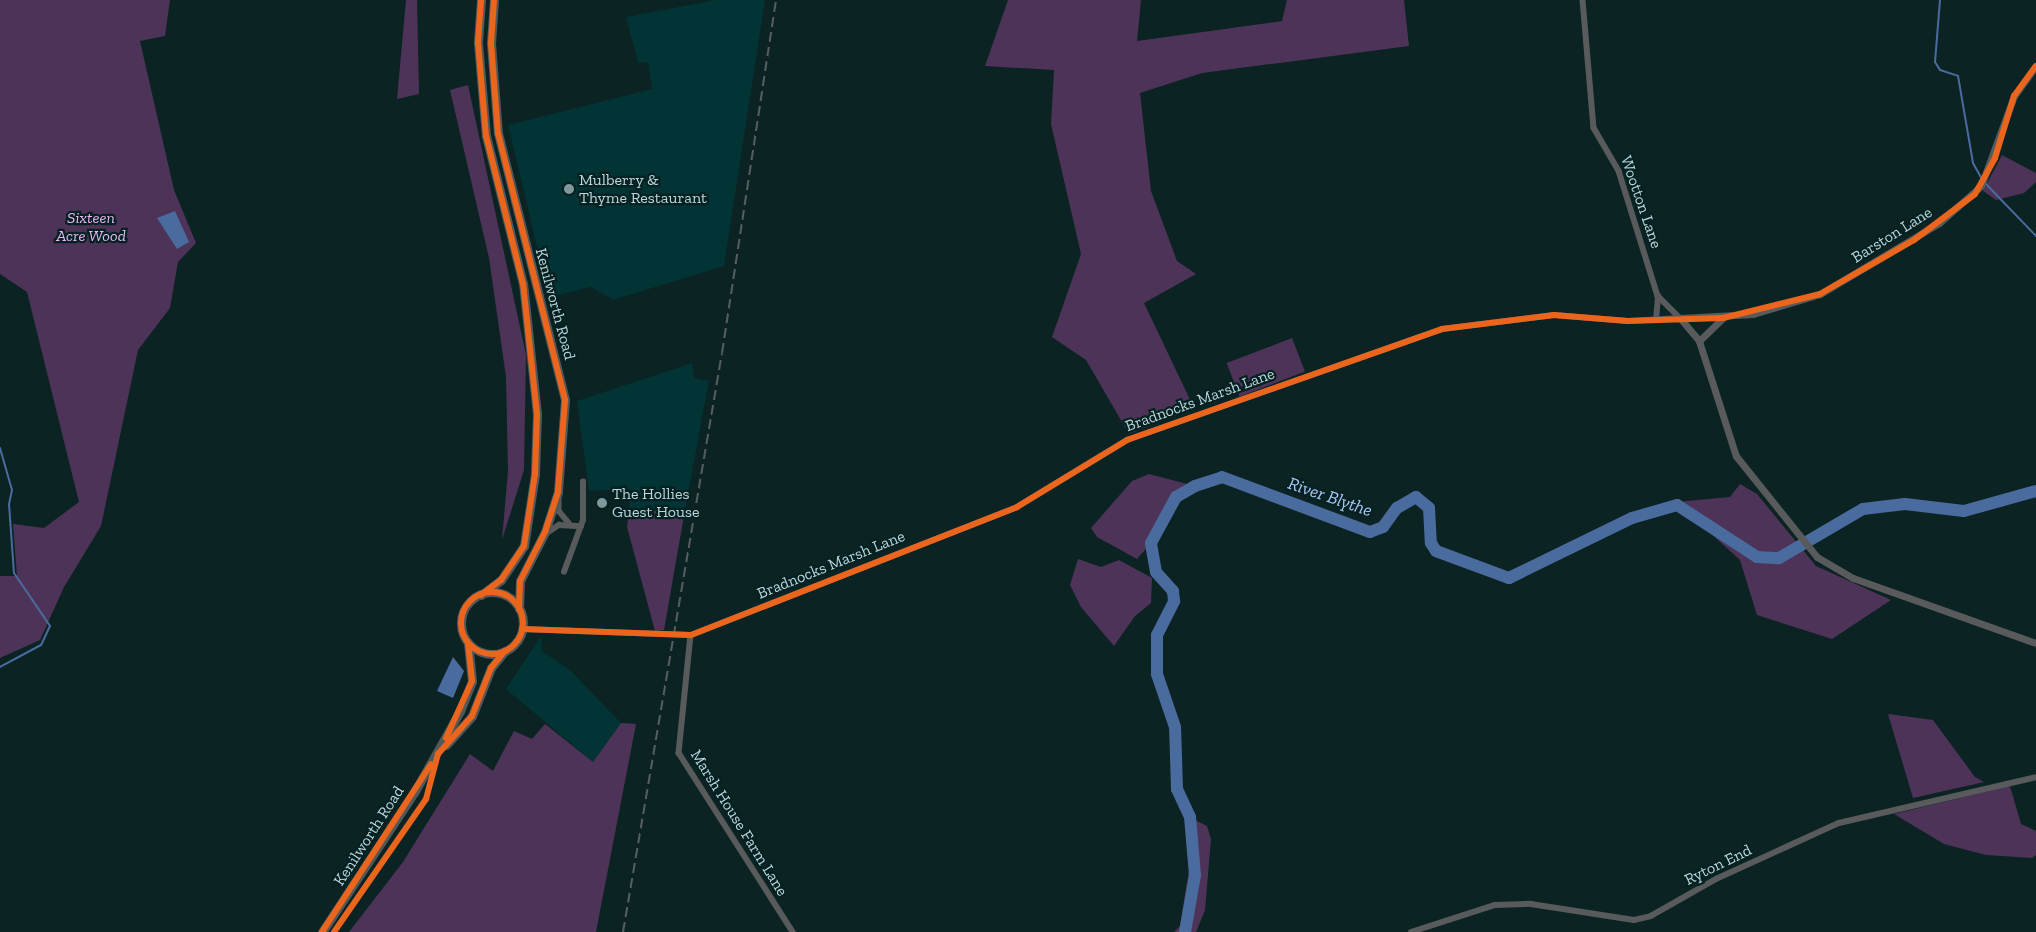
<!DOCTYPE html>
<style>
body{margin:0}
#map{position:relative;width:2036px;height:932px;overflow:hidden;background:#0c2324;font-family:"Zilla Slab",serif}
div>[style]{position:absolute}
.built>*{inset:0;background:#023335}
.green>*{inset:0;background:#4d3358;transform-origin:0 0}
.water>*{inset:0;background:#4a6b9d}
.stream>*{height:2px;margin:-1px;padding:0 1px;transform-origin:1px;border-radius:1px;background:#4a6b9d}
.river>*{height:12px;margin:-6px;padding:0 6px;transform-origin:6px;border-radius:6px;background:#4a6b9d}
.minor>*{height:5.5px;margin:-2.75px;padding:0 2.75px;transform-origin:2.75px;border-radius:2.75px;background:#595a5b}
.tertiary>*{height:7px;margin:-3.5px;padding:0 3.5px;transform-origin:3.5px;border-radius:3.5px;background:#595a5b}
.trunk>*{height:9px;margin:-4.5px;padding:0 4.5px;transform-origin:4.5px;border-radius:4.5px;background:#52595a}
.trunk>.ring{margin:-4.5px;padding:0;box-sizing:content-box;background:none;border:9px solid #52595a;border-radius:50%}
.rail>*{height:2px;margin-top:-1px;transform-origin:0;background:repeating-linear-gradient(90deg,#575e5f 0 10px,transparent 0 15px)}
.cycleway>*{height:6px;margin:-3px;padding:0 3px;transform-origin:3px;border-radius:3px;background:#eb651d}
.cycleway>.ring{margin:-3px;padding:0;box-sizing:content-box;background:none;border:6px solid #eb651d;border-radius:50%}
.dots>*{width:14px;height:14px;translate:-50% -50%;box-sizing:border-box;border:2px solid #052122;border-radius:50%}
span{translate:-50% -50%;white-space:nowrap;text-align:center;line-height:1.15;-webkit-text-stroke:4.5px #052122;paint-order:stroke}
.poi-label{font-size:16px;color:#bdd7d8}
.left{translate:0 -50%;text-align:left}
.street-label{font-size:16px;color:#bdd7d8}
.park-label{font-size:16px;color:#eab9f7;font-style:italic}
.water-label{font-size:18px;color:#accafa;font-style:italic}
</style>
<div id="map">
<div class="built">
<div style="clip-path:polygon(716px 0,765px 0,724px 266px,613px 300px,591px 287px,549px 297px,508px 125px,652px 89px,648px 62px,638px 63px,626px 17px)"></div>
<div style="clip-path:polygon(692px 363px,694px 378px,709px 381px,685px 510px,629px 512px,631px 489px,589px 491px,577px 401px)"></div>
<div style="clip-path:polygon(541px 636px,542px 651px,571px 671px,621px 723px,593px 762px,506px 689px)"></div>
</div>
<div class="green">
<div style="clip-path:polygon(0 0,170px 0,165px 36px,140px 41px,174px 190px,196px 243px,178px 262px,170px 308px,138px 350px,101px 526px,64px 587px,40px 640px,0 658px,0 576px,17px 576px,13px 524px,44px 528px,79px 502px,27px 292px,0 274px)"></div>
<div style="clip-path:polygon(406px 0,417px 0,419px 94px,397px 99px)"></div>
<div style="clip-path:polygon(1008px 0,1141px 0,1137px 41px,1282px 21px,1287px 0,1404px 0,1409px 46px,1202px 73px,1140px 93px,1151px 191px,1177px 261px,1196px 274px,1144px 303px,1194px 408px,1129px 434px,1086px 360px,1052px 337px,1081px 254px,1051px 124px,1054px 70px,985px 66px)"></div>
<div style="clip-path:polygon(468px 85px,526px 355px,524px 470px,502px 540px,508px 471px,506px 377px,489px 258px,450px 90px)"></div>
<div style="clip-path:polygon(2002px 155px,2036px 173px,2036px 182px,2024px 193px,1996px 200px,1983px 191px)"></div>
<div style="left:1292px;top:338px;width:36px;height:70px;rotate:69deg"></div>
<div style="clip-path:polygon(1149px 474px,1195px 486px,1176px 497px,1151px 543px,1137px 559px,1097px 537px,1091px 528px,1132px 481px)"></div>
<div style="clip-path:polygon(1740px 484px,1757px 494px,1816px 566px,1891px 600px,1832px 639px,1757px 615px,1740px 560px,1676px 502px,1730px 497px)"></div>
<div style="clip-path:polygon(685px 510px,664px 630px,655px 631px,627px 527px,629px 512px)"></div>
<div style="clip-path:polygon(1078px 559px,1101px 567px,1119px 560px,1152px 578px,1151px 603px,1135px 616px,1114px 646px,1081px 607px,1070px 585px)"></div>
<div style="clip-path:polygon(1888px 714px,1933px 720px,1975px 777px,1984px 782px,1913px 798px)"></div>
<div style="clip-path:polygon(621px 723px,636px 724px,596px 932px,349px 932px,403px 862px,470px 754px,493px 771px,514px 731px,532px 739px,545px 724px,593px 762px)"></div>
<div style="clip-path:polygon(2010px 786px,2021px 824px,2036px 831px,2036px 855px,2032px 858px,1986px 855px,1944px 844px,1894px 814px)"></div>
<div style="clip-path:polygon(1187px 816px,1207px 826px,1211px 839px,1205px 910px,1196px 932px,1174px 932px,1180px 926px,1189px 870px)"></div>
</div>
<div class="water">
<div style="clip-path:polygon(175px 211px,189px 242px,177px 249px,157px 218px)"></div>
<div style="clip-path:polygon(453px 657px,464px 671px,453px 698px,437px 691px)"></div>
</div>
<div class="stream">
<div style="left:1940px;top:0;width:62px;rotate:94.6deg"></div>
<div style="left:1935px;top:62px;width:9px;rotate:58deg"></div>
<div style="left:1940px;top:70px;width:19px;rotate:18deg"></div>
<div style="left:1958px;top:76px;width:88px;rotate:80.2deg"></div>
<div style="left:1973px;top:163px;width:18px;rotate:61deg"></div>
<div style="left:1985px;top:183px;width:74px;rotate:46.1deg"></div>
<div style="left:0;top:448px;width:44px;rotate:74.1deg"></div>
<div style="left:12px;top:490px;width:14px;rotate:102deg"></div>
<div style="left:9px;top:504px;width:69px;rotate:85.9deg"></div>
<div style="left:14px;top:573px;width:64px;rotate:55.8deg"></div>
<div style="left:50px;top:626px;width:21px;rotate:115deg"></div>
<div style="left:41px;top:645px;width:47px;rotate:151.8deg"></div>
</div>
<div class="river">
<div style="left:1185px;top:932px;width:58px;rotate:-80deg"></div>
<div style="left:1195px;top:875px;width:35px;rotate:-95deg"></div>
<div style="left:1192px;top:840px;width:23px;rotate:-95deg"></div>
<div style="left:1190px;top:817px;width:31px;rotate:-115deg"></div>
<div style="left:1177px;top:789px;width:62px;rotate:-91.8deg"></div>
<div style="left:1175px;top:727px;width:56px;rotate:-108.8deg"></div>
<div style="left:1157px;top:674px;width:39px;rotate:-90deg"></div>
<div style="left:1157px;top:635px;width:38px;rotate:-63deg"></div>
<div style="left:1174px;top:601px;width:10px;rotate:-96deg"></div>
<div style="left:1173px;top:591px;width:25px;rotate:-132deg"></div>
<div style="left:1156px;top:572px;width:29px;rotate:-100deg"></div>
<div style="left:1151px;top:543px;width:52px;rotate:-61.5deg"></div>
<div style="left:1176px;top:497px;width:22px;rotate:-30deg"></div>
<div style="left:1195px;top:486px;width:28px;rotate:-18deg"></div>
<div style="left:1222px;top:477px;width:158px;rotate:20.4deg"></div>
<div style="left:1370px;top:532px;width:14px;rotate:-21deg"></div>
<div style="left:1383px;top:527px;width:24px;rotate:-54deg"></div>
<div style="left:1397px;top:508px;width:22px;rotate:-30deg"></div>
<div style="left:1416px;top:497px;width:17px;rotate:40deg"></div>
<div style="left:1429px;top:508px;width:35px;rotate:87deg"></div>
<div style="left:1431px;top:543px;width:9px;rotate:58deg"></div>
<div style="left:1436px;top:551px;width:78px;rotate:20.3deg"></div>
<div style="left:1509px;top:578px;width:137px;rotate:-26deg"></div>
<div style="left:1632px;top:518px;width:47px;rotate:-16.1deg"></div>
<div style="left:1677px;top:505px;width:95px;rotate:33deg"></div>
<div style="left:1757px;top:557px;width:22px;rotate:3deg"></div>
<div style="left:1779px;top:558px;width:97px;rotate:-30.3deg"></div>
<div style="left:1863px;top:509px;width:42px;rotate:-6.8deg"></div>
<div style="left:1905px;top:504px;width:59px;rotate:6.8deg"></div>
<div style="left:1964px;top:511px;width:75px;rotate:-15.5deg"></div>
</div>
<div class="minor">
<div style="left:1583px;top:0;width:128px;rotate:85.1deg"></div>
<div style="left:1594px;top:128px;width:50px;rotate:59.8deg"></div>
<div style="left:1619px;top:171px;width:131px;rotate:72.7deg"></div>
<div style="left:1658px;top:296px;width:31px;rotate:45deg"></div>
<div style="left:1656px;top:320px;width:24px;rotate:-85deg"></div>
<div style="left:559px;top:498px;width:13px;rotate:90deg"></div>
<div style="left:559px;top:511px;width:17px;rotate:50deg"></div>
<div style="left:544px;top:535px;width:18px;rotate:-34deg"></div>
<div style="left:559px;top:525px;width:22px;rotate:3deg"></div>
<div style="left:564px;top:572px;width:55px;rotate:-69.9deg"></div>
<div style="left:583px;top:520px;width:38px;rotate:-90deg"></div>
<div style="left:522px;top:629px;width:169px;rotate:2deg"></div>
<div style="left:691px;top:635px;width:350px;rotate:-21.4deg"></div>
<div style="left:1017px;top:507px;width:129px;rotate:-31.3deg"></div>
<div style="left:1127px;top:440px;width:334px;rotate:-19.4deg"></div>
<div style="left:1442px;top:329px;width:113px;rotate:-7.1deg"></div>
<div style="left:1554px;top:315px;width:74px;rotate:4.6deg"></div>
<div style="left:1628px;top:321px;width:52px;rotate:-3.3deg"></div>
<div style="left:691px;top:635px;width:119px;rotate:95.8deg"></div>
<div style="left:679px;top:753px;width:212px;rotate:57.5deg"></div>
<div style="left:1411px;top:932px;width:88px;rotate:-17.8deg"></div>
<div style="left:1495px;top:905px;width:36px;rotate:-2deg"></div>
<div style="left:1531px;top:904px;width:104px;rotate:8.8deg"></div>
<div style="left:1634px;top:920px;width:17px;rotate:-13deg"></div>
<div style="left:1651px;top:916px;width:75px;rotate:-29.6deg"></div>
<div style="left:1716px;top:879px;width:135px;rotate:-24.5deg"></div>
<div style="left:1839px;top:823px;width:202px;rotate:-13.1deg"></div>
</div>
<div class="tertiary">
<div style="left:1680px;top:318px;width:30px;rotate:50deg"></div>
<div style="left:1699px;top:341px;width:121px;rotate:72.2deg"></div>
<div style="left:1736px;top:456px;width:129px;rotate:51.3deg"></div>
<div style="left:1817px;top:557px;width:42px;rotate:30.3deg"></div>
<div style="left:1853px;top:578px;width:194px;rotate:19.6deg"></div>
<div style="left:1680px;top:318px;width:73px;rotate:-3.1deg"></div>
<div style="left:1753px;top:314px;width:70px;rotate:-16.6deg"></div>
<div style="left:1820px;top:294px;width:139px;rotate:-30.8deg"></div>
<div style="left:1939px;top:223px;width:56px;rotate:-41.4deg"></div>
<div style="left:1981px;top:186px;width:96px;rotate:-69.9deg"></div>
<div style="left:2014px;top:96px;width:37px;rotate:-54deg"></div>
<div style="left:1699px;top:341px;width:33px;rotate:-44deg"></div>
</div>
<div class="trunk">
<div style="left:494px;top:0;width:43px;rotate:94deg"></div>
<div style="left:491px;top:43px;width:90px;rotate:85.6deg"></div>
<div style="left:498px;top:133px;width:275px;rotate:75.9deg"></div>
<div style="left:565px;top:400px;width:92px;rotate:94.4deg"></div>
<div style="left:558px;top:492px;width:40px;rotate:108deg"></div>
<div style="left:546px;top:530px;width:57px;rotate:117deg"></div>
<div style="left:520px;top:581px;width:28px;rotate:92deg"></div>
<div class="ring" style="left:461px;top:592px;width:53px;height:53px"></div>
<div style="left:481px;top:595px;width:25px;rotate:-37deg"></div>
<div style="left:501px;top:580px;width:41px;rotate:-55.9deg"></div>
<div style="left:524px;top:546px;width:73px;rotate:-81.3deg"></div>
<div style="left:535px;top:474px;width:60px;rotate:-88.1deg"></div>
<div style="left:537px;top:414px;width:131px;rotate:-96.1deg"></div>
<div style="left:523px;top:284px;width:153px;rotate:-104deg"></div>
<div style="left:486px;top:136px;width:94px;rotate:-94.9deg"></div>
<div style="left:478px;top:42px;width:42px;rotate:-85.9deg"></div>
<div style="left:446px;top:745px;width:39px;rotate:-48deg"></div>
<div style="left:472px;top:716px;width:52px;rotate:-68.4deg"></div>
<div style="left:491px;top:668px;width:22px;rotate:-51deg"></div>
<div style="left:322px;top:932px;width:169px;rotate:-56.6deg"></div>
<div style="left:415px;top:791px;width:92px;rotate:-60.6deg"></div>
<div style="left:460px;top:711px;width:32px;rotate:-68deg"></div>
<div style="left:472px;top:681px;width:38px;rotate:-96deg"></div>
</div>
<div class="rail">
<div style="left:623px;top:932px;width:587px;rotate:-80.3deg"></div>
<div style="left:722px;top:353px;width:357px;rotate:-81.3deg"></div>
</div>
<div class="cycleway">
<div style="left:494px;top:0;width:43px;rotate:94deg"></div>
<div style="left:491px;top:43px;width:90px;rotate:85.6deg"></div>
<div style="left:498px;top:133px;width:275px;rotate:75.9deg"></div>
<div style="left:565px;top:400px;width:92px;rotate:94.4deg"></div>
<div style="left:558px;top:492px;width:40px;rotate:108deg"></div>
<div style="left:546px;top:530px;width:57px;rotate:117deg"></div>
<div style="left:520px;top:581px;width:28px;rotate:92deg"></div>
<div class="ring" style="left:461px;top:592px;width:56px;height:56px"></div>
<div style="left:481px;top:595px;width:25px;rotate:-37deg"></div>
<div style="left:501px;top:580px;width:41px;rotate:-55.9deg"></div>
<div style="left:524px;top:546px;width:73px;rotate:-81.3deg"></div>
<div style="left:535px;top:474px;width:60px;rotate:-88.1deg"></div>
<div style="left:537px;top:414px;width:131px;rotate:-96.1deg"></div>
<div style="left:523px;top:284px;width:153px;rotate:-104deg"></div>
<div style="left:486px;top:136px;width:94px;rotate:-94.9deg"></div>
<div style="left:478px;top:42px;width:42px;rotate:-85.9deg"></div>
<div style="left:522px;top:629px;width:169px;rotate:2deg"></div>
<div style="left:691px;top:635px;width:350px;rotate:-21.4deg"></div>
<div style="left:1017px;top:507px;width:129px;rotate:-31.3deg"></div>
<div style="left:1127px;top:440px;width:334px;rotate:-19.4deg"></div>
<div style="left:1442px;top:329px;width:113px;rotate:-7.1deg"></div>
<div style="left:1554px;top:315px;width:74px;rotate:4.6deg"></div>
<div style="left:1628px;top:321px;width:95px;rotate:-1.8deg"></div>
<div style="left:1723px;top:318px;width:100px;rotate:-13.9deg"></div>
<div style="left:1820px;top:294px;width:108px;rotate:-29.9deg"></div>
<div style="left:1914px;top:240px;width:76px;rotate:-37deg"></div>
<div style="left:1975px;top:194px;width:41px;rotate:-60.9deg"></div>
<div style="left:1995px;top:158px;width:65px;rotate:-73deg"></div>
<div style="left:2014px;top:96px;width:37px;rotate:-54deg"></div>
<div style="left:446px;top:738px;width:63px;rotate:-65.5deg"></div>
<div style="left:472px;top:681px;width:38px;rotate:-96deg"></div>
<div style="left:322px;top:932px;width:200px;rotate:-57deg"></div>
<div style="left:334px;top:932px;width:162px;rotate:-55.3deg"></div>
<div style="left:426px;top:799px;width:47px;rotate:-75.1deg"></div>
<div style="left:438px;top:754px;width:51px;rotate:-48.2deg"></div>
<div style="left:472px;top:716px;width:52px;rotate:-68.4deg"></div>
<div style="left:491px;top:668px;width:22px;rotate:-51deg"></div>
</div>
<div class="dots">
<div style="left:569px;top:189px;background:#7f9899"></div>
<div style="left:602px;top:503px;background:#7f9899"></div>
</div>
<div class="poi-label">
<span class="left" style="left:579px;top:189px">Mulberry &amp;<br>Thyme Restaurant</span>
<span class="left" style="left:612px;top:503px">The Hollies<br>Guest House</span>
</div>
<div class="street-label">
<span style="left:1641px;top:202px;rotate:71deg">Wootton Lane</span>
<span style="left:1892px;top:235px;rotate:-32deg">Barston Lane</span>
<span style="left:555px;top:304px;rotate:75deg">Kenilworth Road</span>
<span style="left:1200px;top:400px;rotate:-20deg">Bradnocks Marsh Lane</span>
<span style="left:831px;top:565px;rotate:-22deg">Bradnocks Marsh Lane</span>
<span style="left:739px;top:823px;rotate:58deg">Marsh House Farm Lane</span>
<span style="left:369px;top:836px;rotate:-57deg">Kenilworth Road</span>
<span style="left:1718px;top:865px;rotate:-26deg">Ryton End</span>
</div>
<div class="park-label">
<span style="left:91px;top:227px">Sixteen<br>Acre Wood</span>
</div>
<div class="water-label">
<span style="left:1330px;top:497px;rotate:19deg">River Blythe</span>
</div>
</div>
